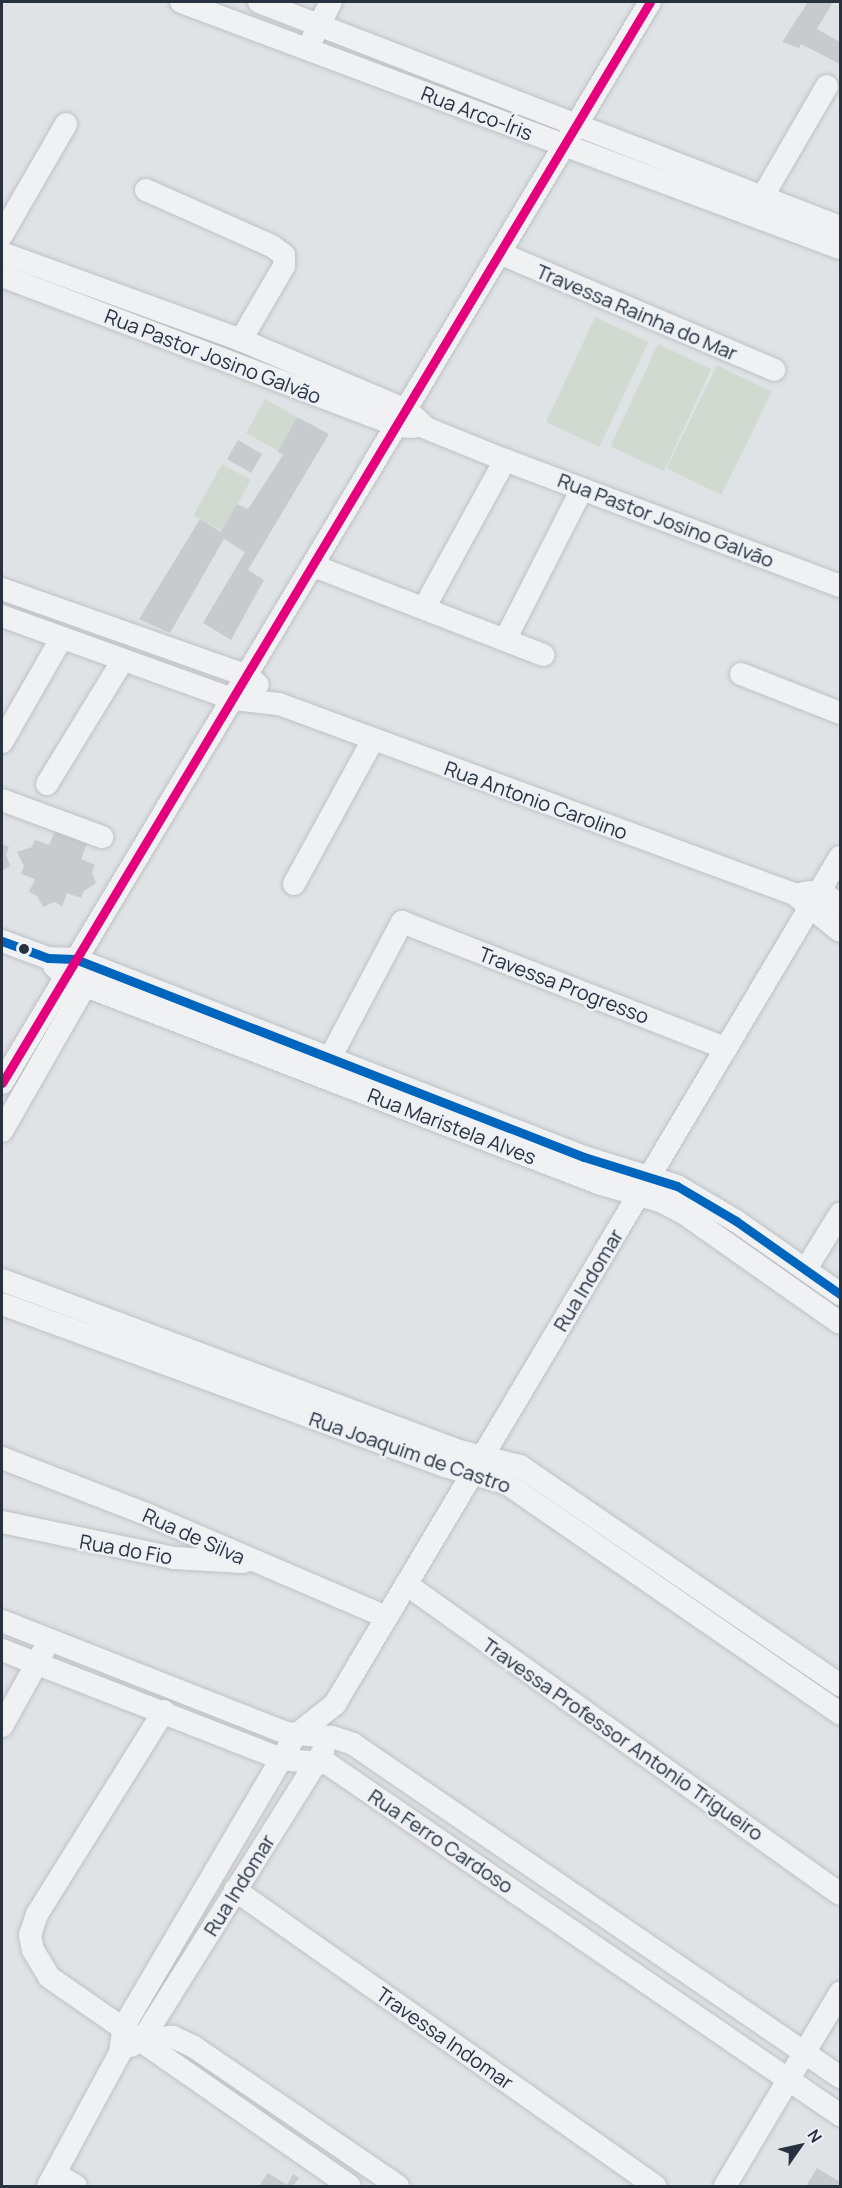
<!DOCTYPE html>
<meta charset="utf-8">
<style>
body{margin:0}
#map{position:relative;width:842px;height:2188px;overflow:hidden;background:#e0e3e6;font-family:Manrope,sans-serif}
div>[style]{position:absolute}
.green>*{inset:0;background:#d1dad1;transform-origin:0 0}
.building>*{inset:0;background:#c8cbce;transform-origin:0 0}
.roads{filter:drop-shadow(0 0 2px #bec1c4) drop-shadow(0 0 2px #bec1c4)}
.minor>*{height:22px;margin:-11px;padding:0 11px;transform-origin:11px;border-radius:11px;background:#f0f1f2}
.bus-1>*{height:9px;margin:-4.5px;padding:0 4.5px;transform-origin:4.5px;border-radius:4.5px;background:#0065bd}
.bus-2>*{height:9px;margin:-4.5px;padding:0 4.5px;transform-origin:4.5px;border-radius:4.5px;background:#e5007d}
.dots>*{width:16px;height:16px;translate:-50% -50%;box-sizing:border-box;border:3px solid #edf1f5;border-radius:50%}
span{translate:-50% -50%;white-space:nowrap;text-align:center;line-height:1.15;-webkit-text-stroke:5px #edf1f5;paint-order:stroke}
.street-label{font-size:20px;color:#27313f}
.frame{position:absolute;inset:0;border:3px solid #27313f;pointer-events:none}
.north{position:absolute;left:770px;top:2116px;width:60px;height:60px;-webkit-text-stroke:4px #edf1f5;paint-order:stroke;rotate:56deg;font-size:16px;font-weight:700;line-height:24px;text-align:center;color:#27313f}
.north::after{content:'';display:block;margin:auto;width:21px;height:27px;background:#27313f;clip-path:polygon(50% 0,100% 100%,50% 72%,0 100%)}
</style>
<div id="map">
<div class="green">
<div style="left:595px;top:317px;width:59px;height:116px;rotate:25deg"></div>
<div style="left:658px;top:344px;width:59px;height:113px;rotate:25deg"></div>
<div style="left:717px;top:365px;width:61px;height:115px;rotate:26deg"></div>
<div style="left:265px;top:399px;width:37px;height:39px;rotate:29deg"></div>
<div style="left:222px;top:464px;width:33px;height:59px;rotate:29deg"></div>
</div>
<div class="building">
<div style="clip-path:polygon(808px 2px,833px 2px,817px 29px,840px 42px,840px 64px,801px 44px,799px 48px,782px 42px)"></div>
<div style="clip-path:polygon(297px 417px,329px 434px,248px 570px,264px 580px,231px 640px,203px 623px,245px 552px,224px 539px,170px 633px,139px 619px,200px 519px,221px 532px,237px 504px,248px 509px,283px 455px,278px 452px)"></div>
<div style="left:238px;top:440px;width:28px;height:22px;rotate:30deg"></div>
<div style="clip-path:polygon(73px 829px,78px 840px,87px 844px,81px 859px,95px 865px,92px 872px,96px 883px,84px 891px,81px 898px,67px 893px,62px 906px,54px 902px,43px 907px,37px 896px,29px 892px,35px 879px,21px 874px,24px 866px,17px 852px,32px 847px,35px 840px,49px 845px,55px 831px)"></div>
<div style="clip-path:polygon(2px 844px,9px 847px,6px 854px,10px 866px,2px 871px)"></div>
<div style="clip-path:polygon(817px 2168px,840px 2182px,840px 2186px,806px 2186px)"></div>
<div style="clip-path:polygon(268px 2173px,287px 2185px,293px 2174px,299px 2178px,293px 2186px,259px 2186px)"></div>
</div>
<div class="roads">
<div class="minor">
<div style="left:181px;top:2px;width:703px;rotate:20.47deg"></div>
<div style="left:259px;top:2px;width:623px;rotate:21.17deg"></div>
<div style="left:313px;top:37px;width:39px;rotate:-63deg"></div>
<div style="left:146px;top:190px;width:138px;rotate:24deg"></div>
<div style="left:272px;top:246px;width:15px;rotate:37deg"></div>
<div style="left:284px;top:255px;width:11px;rotate:90deg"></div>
<div style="left:284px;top:266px;width:86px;rotate:120.2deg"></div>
<div style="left:756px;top:208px;width:141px;rotate:-59.8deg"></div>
<div style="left:2px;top:235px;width:128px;rotate:-60deg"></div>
<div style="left:2px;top:253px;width:254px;rotate:20deg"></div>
<div style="left:241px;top:340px;width:181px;rotate:23deg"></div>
<div style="left:408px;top:411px;width:25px;rotate:43deg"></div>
<div style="left:426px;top:428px;width:85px;rotate:22.1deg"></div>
<div style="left:505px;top:460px;width:358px;rotate:20.6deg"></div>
<div style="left:499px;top:253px;width:299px;rotate:23deg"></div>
<div style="left:2px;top:276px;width:424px;rotate:20.7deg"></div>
<div style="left:399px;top:426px;width:15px;rotate:4deg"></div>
<div style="left:314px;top:566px;width:246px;rotate:21.2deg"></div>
<div style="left:2px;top:589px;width:261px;rotate:19.5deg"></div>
<div style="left:248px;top:676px;width:13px;rotate:42deg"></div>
<div style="left:424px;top:608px;width:169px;rotate:-61.3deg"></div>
<div style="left:2px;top:616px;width:245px;rotate:19.8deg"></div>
<div style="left:233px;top:699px;width:46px;rotate:6.2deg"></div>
<div style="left:279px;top:704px;width:549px;rotate:20.25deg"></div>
<div style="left:794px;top:894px;width:59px;rotate:38.8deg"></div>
<div style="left:505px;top:640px;width:169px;rotate:-63deg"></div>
<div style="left:741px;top:674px;width:106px;rotate:21.5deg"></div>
<div style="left:2px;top:742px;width:119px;rotate:-60.2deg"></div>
<div style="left:47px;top:784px;width:145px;rotate:-58.5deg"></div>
<div style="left:2px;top:800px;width:107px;rotate:20.3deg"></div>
<div style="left:294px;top:884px;width:164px;rotate:-61.3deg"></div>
<div style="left:804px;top:893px;width:16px;rotate:-7deg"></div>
<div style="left:820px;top:891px;width:24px;rotate:35deg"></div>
<div style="left:2px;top:941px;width:49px;rotate:20.3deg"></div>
<div style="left:48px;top:958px;width:27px;rotate:2deg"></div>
<div style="left:75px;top:959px;width:546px;rotate:21.26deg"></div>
<div style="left:584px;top:1157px;width:97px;rotate:17.3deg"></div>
<div style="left:677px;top:1186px;width:69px;rotate:30.7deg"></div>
<div style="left:736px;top:1221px;width:127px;rotate:35.1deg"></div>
<div style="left:54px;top:966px;width:16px;rotate:43deg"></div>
<div style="left:66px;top:977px;width:22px;rotate:24deg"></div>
<div style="left:86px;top:986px;width:552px;rotate:21.03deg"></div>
<div style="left:601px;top:1184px;width:61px;rotate:16.1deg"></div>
<div style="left:660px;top:1201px;width:28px;rotate:27deg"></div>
<div style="left:685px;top:1214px;width:189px;rotate:35.1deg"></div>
<div style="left:330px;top:1058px;width:154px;rotate:-62.1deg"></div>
<div style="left:402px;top:922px;width:348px;rotate:21.3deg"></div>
<div style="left:2px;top:1083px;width:1260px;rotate:-59.06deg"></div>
<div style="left:2px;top:1131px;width:181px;rotate:-60.2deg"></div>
<div style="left:806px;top:1269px;width:65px;rotate:-58.3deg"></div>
<div style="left:2px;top:1280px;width:488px;rotate:20.5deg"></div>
<div style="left:459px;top:1451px;width:63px;rotate:13.8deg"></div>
<div style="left:520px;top:1466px;width:388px;rotate:34.4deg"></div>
<div style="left:2px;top:1304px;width:472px;rotate:20.1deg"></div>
<div style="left:445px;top:1466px;width:63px;rotate:15.6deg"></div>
<div style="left:506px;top:1483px;width:406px;rotate:34.6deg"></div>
<div style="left:2px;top:1458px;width:162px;rotate:21.3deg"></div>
<div style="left:153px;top:1517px;width:254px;rotate:23.2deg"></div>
<div style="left:2px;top:1522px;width:176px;rotate:11.8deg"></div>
<div style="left:174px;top:1558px;width:70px;rotate:3.3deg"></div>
<div style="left:406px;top:1584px;width:533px;rotate:35.54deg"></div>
<div style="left:2px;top:1621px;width:305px;rotate:21.5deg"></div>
<div style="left:286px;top:1733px;width:46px;rotate:5deg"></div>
<div style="left:332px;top:1737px;width:22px;rotate:18deg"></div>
<div style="left:353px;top:1744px;width:590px;rotate:34.36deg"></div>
<div style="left:2px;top:1650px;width:300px;rotate:21.3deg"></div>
<div style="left:281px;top:1759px;width:47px;rotate:6.1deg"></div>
<div style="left:328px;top:1764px;width:621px;rotate:34.43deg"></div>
<div style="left:164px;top:1711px;width:239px;rotate:122deg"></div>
<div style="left:37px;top:1914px;width:22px;rotate:108deg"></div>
<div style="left:30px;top:1935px;width:15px;rotate:79deg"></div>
<div style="left:33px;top:1950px;width:31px;rotate:59deg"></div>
<div style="left:49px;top:1977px;width:366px;rotate:34.8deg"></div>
<div style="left:2px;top:1726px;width:85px;rotate:-61deg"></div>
<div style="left:235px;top:1890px;width:514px;rotate:35.17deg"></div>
<div style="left:142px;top:2040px;width:31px;rotate:-6deg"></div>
<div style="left:173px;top:2037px;width:23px;rotate:25deg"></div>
<div style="left:194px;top:2047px;width:247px;rotate:34.3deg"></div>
<div style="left:131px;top:2046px;width:13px;rotate:-29deg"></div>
<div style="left:142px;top:2040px;width:341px;rotate:-57.9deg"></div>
<div style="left:56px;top:2174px;width:23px;rotate:31deg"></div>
<div style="left:48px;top:2186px;width:151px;rotate:-61.6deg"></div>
<div style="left:120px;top:2053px;width:27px;rotate:-82deg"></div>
<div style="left:124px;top:2026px;width:310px;rotate:-59.5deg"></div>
<div style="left:281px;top:1759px;width:28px;rotate:-58deg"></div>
<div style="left:296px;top:1735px;width:50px;rotate:-38.5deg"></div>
<div style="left:335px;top:1704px;width:986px;rotate:-59.2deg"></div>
<div style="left:725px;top:2186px;width:225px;rotate:-59.2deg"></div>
</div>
</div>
<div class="bus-1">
<div style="left:2px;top:941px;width:49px;rotate:20.3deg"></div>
<div style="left:48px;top:958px;width:27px;rotate:2deg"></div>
<div style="left:75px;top:959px;width:546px;rotate:21.26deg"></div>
<div style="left:584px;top:1157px;width:97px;rotate:17.3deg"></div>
<div style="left:677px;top:1186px;width:69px;rotate:30.7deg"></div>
<div style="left:736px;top:1221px;width:127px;rotate:35.1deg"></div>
</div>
<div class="bus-2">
<div style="left:2px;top:1083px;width:1260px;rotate:-59.06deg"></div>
</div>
<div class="dots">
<div style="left:24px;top:949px;background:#27313f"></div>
</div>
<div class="street-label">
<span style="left:477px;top:113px;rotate:21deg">Rua Arco-Íris</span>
<span style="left:637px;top:312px;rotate:23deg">Travessa Rainha do Mar</span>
<span style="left:213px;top:356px;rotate:21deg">Rua Pastor Josino Galvão</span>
<span style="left:666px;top:520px;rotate:21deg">Rua Pastor Josino Galvão</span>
<span style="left:536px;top:800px;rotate:20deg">Rua Antonio Carolino</span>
<span style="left:564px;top:985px;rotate:21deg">Travessa Progresso</span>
<span style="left:452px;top:1126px;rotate:21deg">Rua Maristela Alves</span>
<span style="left:588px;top:1280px;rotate:-59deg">Rua Indomar</span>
<span style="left:410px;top:1452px;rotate:19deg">Rua Joaquim de Castro</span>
<span style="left:194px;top:1536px;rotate:24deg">Rua de Silva</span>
<span style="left:126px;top:1549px;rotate:10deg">Rua do Fio</span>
<span style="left:623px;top:1739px;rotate:35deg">Travessa Professor Antonio Trigueiro</span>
<span style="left:441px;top:1841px;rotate:34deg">Rua Ferro Cardoso</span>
<span style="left:239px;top:1885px;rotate:-58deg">Rua Indomar</span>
<span style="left:445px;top:2038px;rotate:35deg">Travessa Indomar</span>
</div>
<div class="frame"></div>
<div class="north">N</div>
</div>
